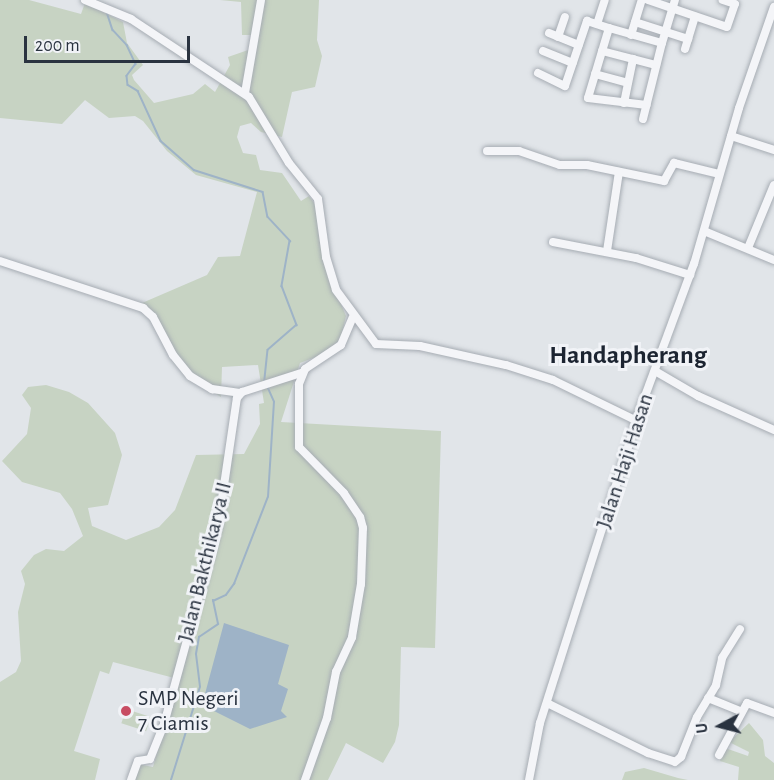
<!DOCTYPE html>
<style>
body{margin:0}
#map{position:relative;width:774px;height:780px;overflow:hidden;background:#e1e5e9;font-family:"Alegreya Sans",sans-serif}
div>[style]{position:absolute}
.green>*{inset:0;background:#c7d3c3;transform-origin:0 0}
.water>*{inset:0;background:#9eb3c7}
.stream>*{height:1.5px;margin:-0.75px;padding:0 0.75px;transform-origin:0.75px;border-radius:0.75px;background:#9eb3c7}
.roads{filter:drop-shadow(0 0 2px #a6acb3) drop-shadow(0 0 2px #a6acb3)}
.minor>*{height:8px;margin:-4px;padding:0 4px;transform-origin:4px;border-radius:4px;background:#f4f5f8}
.dots>*{width:16px;height:16px;translate:-50% -50%;box-sizing:border-box;border:3px solid #f1f3f7;border-radius:50%}
span{translate:-50% -50%;white-space:nowrap;text-align:center;line-height:1.15;-webkit-text-stroke:6px #f1f3f7;paint-order:stroke}
.street-label{font-size:22px;color:#2a3340}
.poi-label{font-size:22px;color:#2a3340}
.left{translate:0 -50%;text-align:left}
.quarter-label{font-size:26px;color:#1c2431;font-weight:700}
.north{position:absolute;left:690px;top:696px;width:60px;height:60px;-webkit-text-stroke:4px #f1f3f7;paint-order:stroke;rotate:263deg;font-size:16px;font-weight:700;line-height:24px;text-align:center;color:#2a3340}
.north::after{content:'';display:block;margin:auto;width:21px;height:27px;background:#2a3340;clip-path:polygon(50% 0,100% 100%,50% 72%,0 100%)}
.scale{position:absolute;left:24px;top:36px;width:166px;height:27px;box-sizing:border-box;border:3px solid #2a3340;border-top:0;padding-left:8px;font-size:18px;line-height:21px;white-space:nowrap;color:#2a3340;-webkit-text-stroke:4px #f1f3f7;paint-order:stroke}
</style>
<div id="map">
<div class="green">
<div style="clip-path:polygon(0 0,29px 0,81px 14px,85px 3px,123px 22px,127px 43px,143px 65px,132px 75px,134px 80px,154px 103px,193px 94px,205px 84px,215px 92px,230px 65px,228px 57px,257px 47px,258px 35px,242px 35px,241px 2px,220px 0,319px 0,317px 40px,322px 56px,315px 87px,292px 92px,282px 137px,261px 132px,251px 123px,240px 126px,237px 137px,243px 153px,256px 155px,260px 170px,282px 173px,301px 201px,309px 196px,317px 207px,325px 266px,346px 316px,341px 338px,326px 353px,300px 363px,281px 422px,441px 431px,435px 648px,401px 647px,399px 725px,395px 742px,383px 763px,346px 743px,328px 780px,133px 780px,138px 764px,153px 767px,178px 679px,113px 662px,109px 674px,100px 671px,74px 751px,100px 759px,95px 780px,0 780px,0 682px,16px 672px,21px 661px,18px 612px,25px 584px,21px 571px,34px 555px,46px 549px,64px 551px,83px 536px,72px 509px,60px 493px,22px 482px,2px 461px,27px 434px,31px 408px,22px 395px,28px 387px,46px 385px,69px 392px,88px 403px,115px 433px,122px 455px,108px 505px,88px 508px,92px 526px,126px 540px,159px 527px,175px 510px,196px 455px,244px 454px,260px 424px,259px 404px,264px 403px,258px 365px,222px 367px,221px 397px,189px 378px,174px 363px,142px 303px,207px 275px,218px 257px,240px 256px,257px 192px,196px 175px,167px 151px,143px 121px,135px 116px,109px 118px,85px 100px,62px 124px,0 118px)"></div>
<div style="left:126px;top:709px;width:26px;height:15px;rotate:18deg"></div>
<div style="clip-path:polygon(749px 723px,763px 740px,765px 756px,774px 763px,774px 780px,738px 780px,739px 767px,720px 761px,725px 748px,748px 756px,749px 752px,729px 742px)"></div>
<div style="clip-path:polygon(644px 768px,678px 778px,688px 780px,622px 780px,625px 772px)"></div>
</div>
<div class="water">
<div style="clip-path:polygon(224px 623px,289px 645px,278px 684px,288px 689px,281px 711px,287px 717px,250px 729px,202px 705px)"></div>
</div>
<div class="stream">
<div style="left:107px;top:12px;width:19px;rotate:72deg"></div>
<div style="left:113px;top:30px;width:21px;rotate:47deg"></div>
<div style="left:127px;top:45px;width:21px;rotate:65deg"></div>
<div style="left:136px;top:64px;width:15px;rotate:127deg"></div>
<div style="left:127px;top:76px;width:9px;rotate:84deg"></div>
<div style="left:128px;top:85px;width:12px;rotate:31deg"></div>
<div style="left:138px;top:91px;width:55px;rotate:65.3deg"></div>
<div style="left:161px;top:141px;width:44px;rotate:41.3deg"></div>
<div style="left:194px;top:170px;width:72px;rotate:17.7deg"></div>
<div style="left:263px;top:192px;width:25px;rotate:79deg"></div>
<div style="left:268px;top:217px;width:33px;rotate:47deg"></div>
<div style="left:290px;top:241px;width:46px;rotate:100.1deg"></div>
<div style="left:282px;top:286px;width:42px;rotate:69deg"></div>
<div style="left:297px;top:325px;width:38px;rotate:139deg"></div>
<div style="left:268px;top:350px;width:31px;rotate:96deg"></div>
<div style="left:171px;top:780px;width:97px;rotate:-72.7deg"></div>
<div style="left:200px;top:687px;width:33px;rotate:-97deg"></div>
<div style="left:196px;top:654px;width:17px;rotate:-80deg"></div>
<div style="left:199px;top:637px;width:23px;rotate:-34deg"></div>
<div style="left:218px;top:624px;width:24px;rotate:-102deg"></div>
<div style="left:213px;top:601px;width:14px;rotate:-25deg"></div>
<div style="left:226px;top:595px;width:14px;rotate:-54deg"></div>
<div style="left:234px;top:584px;width:93px;rotate:-68.7deg"></div>
<div style="left:268px;top:497px;width:95px;rotate:-86.4deg"></div>
<div style="left:274px;top:402px;width:17px;rotate:-114deg"></div>
</div>
<div class="roads">
<div class="minor">
<div style="left:85px;top:0;width:50px;rotate:22.4deg"></div>
<div style="left:131px;top:19px;width:141px;rotate:33.5deg"></div>
<div style="left:249px;top:97px;width:77px;rotate:58.8deg"></div>
<div style="left:289px;top:163px;width:46px;rotate:51.1deg"></div>
<div style="left:318px;top:199px;width:59px;rotate:82.1deg"></div>
<div style="left:326px;top:257px;width:34px;rotate:73deg"></div>
<div style="left:336px;top:290px;width:67px;rotate:53.5deg"></div>
<div style="left:376px;top:344px;width:44px;rotate:2.6deg"></div>
<div style="left:420px;top:346px;width:88px;rotate:12.5deg"></div>
<div style="left:506px;top:365px;width:49px;rotate:17.7deg"></div>
<div style="left:553px;top:380px;width:93px;rotate:26deg"></div>
<div style="left:648px;top:0;width:83px;rotate:18.9deg"></div>
<div style="left:727px;top:27px;width:24px;rotate:-71deg"></div>
<div style="left:735px;top:4px;width:13px;rotate:-162deg"></div>
<div style="left:635px;top:22px;width:56px;rotate:17.8deg"></div>
<div style="left:597px;top:24px;width:25px;rotate:-72deg"></div>
<div style="left:549px;top:33px;width:32px;rotate:22deg"></div>
<div style="left:631px;top:35px;width:37px;rotate:-73deg"></div>
<div style="left:558px;top:37px;width:21px;rotate:-71deg"></div>
<div style="left:662px;top:43px;width:45px;rotate:-73.2deg"></div>
<div style="left:685px;top:49px;width:34px;rotate:-73deg"></div>
<div style="left:543px;top:51px;width:32px;rotate:22deg"></div>
<div style="left:602px;top:51px;width:56px;rotate:14.5deg"></div>
<div style="left:538px;top:73px;width:30px;rotate:26deg"></div>
<div style="left:565px;top:86px;width:69px;rotate:-71.3deg"></div>
<div style="left:587px;top:21px;width:23px;rotate:18deg"></div>
<div style="left:595px;top:74px;width:34px;rotate:15deg"></div>
<div style="left:245px;top:93px;width:94px;rotate:-80.2deg"></div>
<div style="left:624px;top:103px;width:45px;rotate:-78.4deg"></div>
<div style="left:643px;top:119px;width:78px;rotate:-76deg"></div>
<div style="left:662px;top:43px;width:55px;rotate:-164.2deg"></div>
<div style="left:609px;top:28px;width:73px;rotate:106.7deg"></div>
<div style="left:588px;top:98px;width:59px;rotate:6.8deg"></div>
<div style="left:731px;top:136px;width:45px;rotate:18deg"></div>
<div style="left:487px;top:151px;width:32px"></div>
<div style="left:519px;top:151px;width:43px;rotate:18.9deg"></div>
<div style="left:560px;top:165px;width:27px"></div>
<div style="left:587px;top:165px;width:79px;rotate:11.7deg"></div>
<div style="left:664px;top:181px;width:21px;rotate:-61deg"></div>
<div style="left:674px;top:163px;width:46px;rotate:13.7deg"></div>
<div style="left:704px;top:231px;width:76px;rotate:22.5deg"></div>
<div style="left:553px;top:242px;width:85px;rotate:10.9deg"></div>
<div style="left:636px;top:258px;width:57px;rotate:17.5deg"></div>
<div style="left:748px;top:248px;width:68px;rotate:-67.6deg"></div>
<div style="left:607px;top:251px;width:80px;rotate:-81.4deg"></div>
<div style="left:0;top:261px;width:151px;rotate:18.2deg"></div>
<div style="left:143px;top:308px;width:13px;rotate:42deg"></div>
<div style="left:153px;top:317px;width:43px;rotate:62.2deg"></div>
<div style="left:173px;top:355px;width:27px;rotate:51deg"></div>
<div style="left:190px;top:376px;width:26px;rotate:31deg"></div>
<div style="left:212px;top:389px;width:28px;rotate:8deg"></div>
<div style="left:655px;top:371px;width:50px;rotate:30.2deg"></div>
<div style="left:698px;top:396px;width:83px;rotate:24.1deg"></div>
<div style="left:708px;top:698px;width:35px;rotate:22deg"></div>
<div style="left:547px;top:703px;width:113px;rotate:26.3deg"></div>
<div style="left:648px;top:753px;width:28px;rotate:18deg"></div>
<div style="left:675px;top:762px;width:8px;rotate:-40deg"></div>
<div style="left:681px;top:757px;width:43px;rotate:-68.2deg"></div>
<div style="left:697px;top:717px;width:37px;rotate:-59deg"></div>
<div style="left:716px;top:685px;width:28px;rotate:-77deg"></div>
<div style="left:722px;top:658px;width:34px;rotate:-58deg"></div>
<div style="left:719px;top:755px;width:59px;rotate:-61.7deg"></div>
<div style="left:747px;top:703px;width:29px;rotate:20deg"></div>
<div style="left:131px;top:780px;width:20px;rotate:-70deg"></div>
<div style="left:138px;top:761px;width:12px;rotate:-9deg"></div>
<div style="left:150px;top:759px;width:38px;rotate:-68deg"></div>
<div style="left:164px;top:724px;width:205px;rotate:-74.7deg"></div>
<div style="left:218px;top:526px;width:129px;rotate:-81.6deg"></div>
<div style="left:237px;top:398px;width:8px;rotate:-50deg"></div>
<div style="left:242px;top:392px;width:62px;rotate:-17.9deg"></div>
<div style="left:305px;top:780px;width:66px;rotate:-70.5deg"></div>
<div style="left:327px;top:718px;width:47px;rotate:-78.9deg"></div>
<div style="left:336px;top:672px;width:38px;rotate:-65deg"></div>
<div style="left:352px;top:637px;width:54px;rotate:-80.4deg"></div>
<div style="left:361px;top:584px;width:56px;rotate:-88deg"></div>
<div style="left:363px;top:528px;width:11px;rotate:-105deg"></div>
<div style="left:360px;top:517px;width:29px;rotate:-124deg"></div>
<div style="left:344px;top:493px;width:64px;rotate:-134.4deg"></div>
<div style="left:299px;top:447px;width:63px;rotate:-90deg"></div>
<div style="left:299px;top:384px;width:16px;rotate:-68deg"></div>
<div style="left:305px;top:369px;width:43px;rotate:-33.7deg"></div>
<div style="left:341px;top:345px;width:30px;rotate:-67deg"></div>
<div style="left:529px;top:780px;width:58px;rotate:-79.1deg"></div>
<div style="left:540px;top:723px;width:323px;rotate:-72.3deg"></div>
<div style="left:638px;top:415px;width:161px;rotate:-69.7deg"></div>
<div style="left:694px;top:264px;width:162px;rotate:-73.9deg"></div>
<div style="left:739px;top:108px;width:107px;rotate:-70.9deg"></div>
</div>
</div>
<div class="dots">
<div style="left:126px;top:711px;background:#c84d63"></div>
</div>
<div class="street-label">
<span style="left:625px;top:461px;rotate:-72deg">Jalan Haji Hasan</span>
<span style="left:205px;top:562px;rotate:-76deg">Jalan Bakthikarya II</span>
</div>
<div class="poi-label">
<span class="left" style="left:138px;top:711px">SMP Negeri<br>7 Ciamis</span>
</div>
<div class="quarter-label">
<span style="left:628px;top:356px">Handapherang</span>
</div>
<div class="north">U</div>
<div class="scale">200 m</div>
</div>
